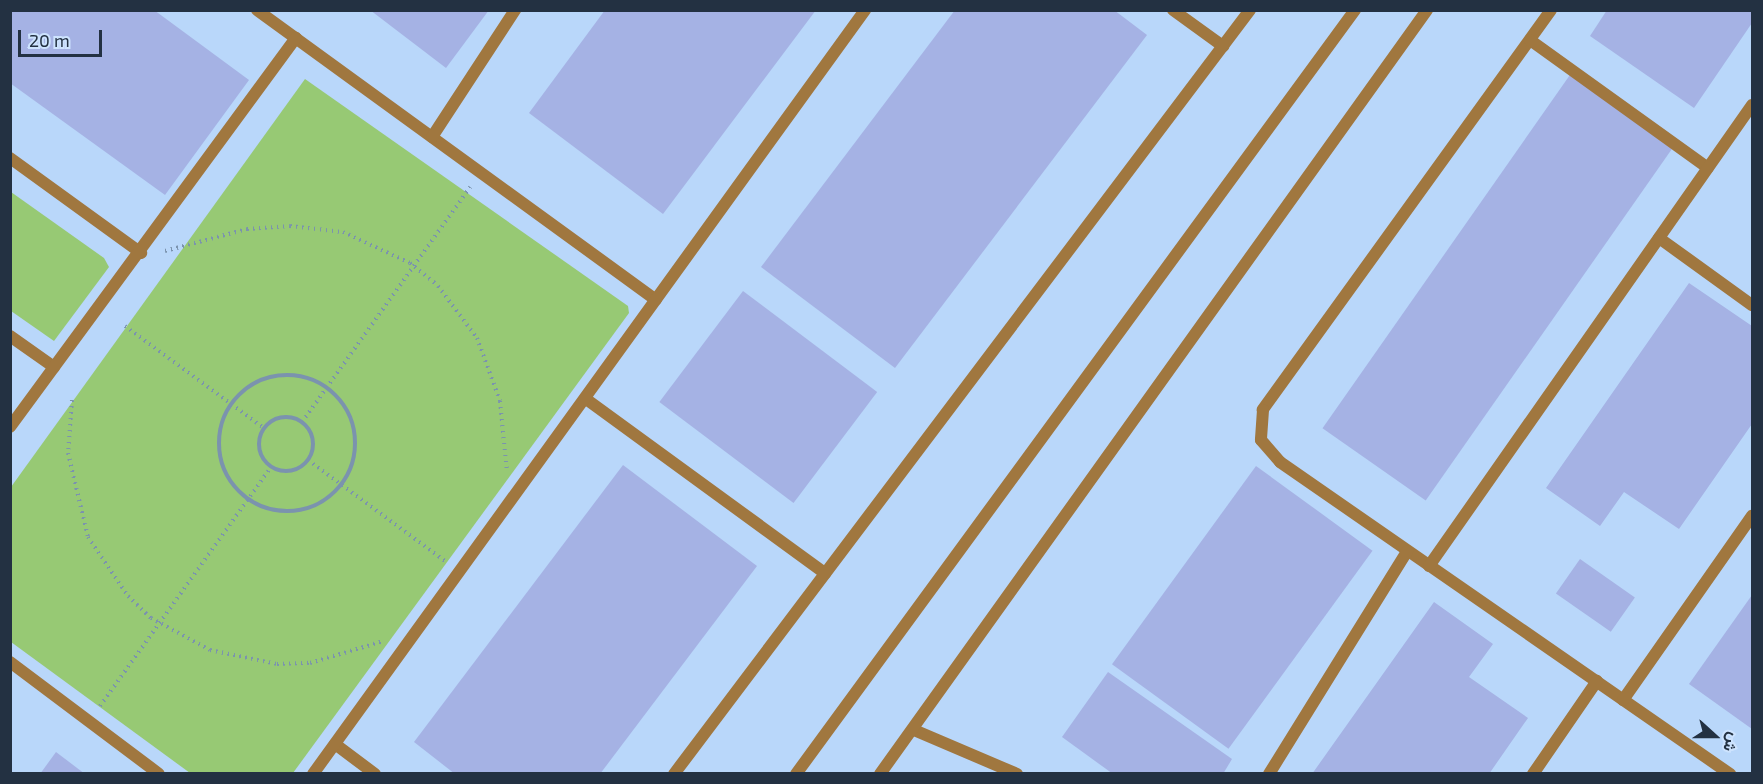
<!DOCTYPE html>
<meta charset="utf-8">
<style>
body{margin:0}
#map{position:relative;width:1763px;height:784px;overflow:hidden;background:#b9d7fa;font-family:"Exo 2",Vazirmatn,sans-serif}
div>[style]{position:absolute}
.green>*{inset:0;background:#97c974}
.building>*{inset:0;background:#a5b2e4;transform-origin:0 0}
.path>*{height:4px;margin-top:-2px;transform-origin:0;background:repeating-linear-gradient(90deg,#7b93ae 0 1.5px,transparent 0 6px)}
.path>.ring{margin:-2px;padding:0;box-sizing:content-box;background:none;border:4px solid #7b93ae;border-radius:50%}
.minor>*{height:12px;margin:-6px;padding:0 6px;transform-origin:6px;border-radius:6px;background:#a0773f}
.tertiary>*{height:12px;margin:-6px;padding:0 6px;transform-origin:6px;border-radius:6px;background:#a0773f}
span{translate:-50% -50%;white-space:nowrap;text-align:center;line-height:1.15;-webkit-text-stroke:6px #cde3fe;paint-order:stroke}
.frame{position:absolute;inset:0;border:12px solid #233142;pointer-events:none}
.north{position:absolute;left:1685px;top:706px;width:60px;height:60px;-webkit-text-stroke:4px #cde3fe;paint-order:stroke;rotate:111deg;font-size:16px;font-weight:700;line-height:24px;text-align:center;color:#233142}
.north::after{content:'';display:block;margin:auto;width:21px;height:27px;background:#233142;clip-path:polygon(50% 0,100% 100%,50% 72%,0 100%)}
.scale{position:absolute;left:18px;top:30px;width:84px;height:27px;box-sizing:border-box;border:3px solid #233142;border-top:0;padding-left:8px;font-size:18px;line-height:21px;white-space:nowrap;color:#233142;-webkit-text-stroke:4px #cde3fe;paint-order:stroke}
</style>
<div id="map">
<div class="green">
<div style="clip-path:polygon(305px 79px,628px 306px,629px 313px,293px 773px,190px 773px,11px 642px,11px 487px)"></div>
<div style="clip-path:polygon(11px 192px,104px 258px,109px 267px,54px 341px,11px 311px)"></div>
</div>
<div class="building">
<div style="clip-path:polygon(10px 10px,154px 10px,249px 80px,165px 195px,10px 83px)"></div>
<div style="clip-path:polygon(370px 10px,489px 10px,446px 68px)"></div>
<div style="clip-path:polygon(605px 10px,816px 10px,663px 214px,529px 113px)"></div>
<div style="clip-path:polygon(955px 10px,1114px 10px,1147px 35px,895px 368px,761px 267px)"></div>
<div style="clip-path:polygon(1607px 10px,1752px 10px,1752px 23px,1694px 108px,1590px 36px)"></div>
<div style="left:1572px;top:72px;width:126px;height:435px;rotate:35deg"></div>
<div style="clip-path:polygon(1689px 283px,1752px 326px,1752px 424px,1679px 529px,1624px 492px,1600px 526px,1546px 488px)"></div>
<div style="left:743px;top:291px;width:168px;height:139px;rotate:37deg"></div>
<div style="clip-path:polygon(623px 465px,757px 566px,600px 774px,455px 774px,414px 742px)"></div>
<div style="left:1256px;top:466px;width:144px;height:245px;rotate:36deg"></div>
<div style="left:1580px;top:559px;width:67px;height:42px;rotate:35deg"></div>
<div style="clip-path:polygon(1752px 595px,1752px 729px,1689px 684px)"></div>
<div style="clip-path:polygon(1434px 602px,1493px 644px,1469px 677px,1528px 718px,1489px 774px,1312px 774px)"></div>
<div style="clip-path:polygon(1108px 672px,1232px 759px,1223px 774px,1113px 774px,1062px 737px)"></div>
<div style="clip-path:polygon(56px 752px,85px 774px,40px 774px)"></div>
</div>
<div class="path">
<div style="left:165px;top:251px;width:85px;rotate:-15deg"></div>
<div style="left:247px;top:229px;width:43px;rotate:-4deg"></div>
<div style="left:290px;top:226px;width:53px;rotate:6.5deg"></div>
<div style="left:343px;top:232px;width:74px;rotate:24.8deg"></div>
<div style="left:410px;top:263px;width:36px;rotate:39deg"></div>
<div style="left:438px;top:286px;width:65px;rotate:53.1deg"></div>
<div style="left:477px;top:338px;width:67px;rotate:69.9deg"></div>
<div style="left:500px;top:401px;width:71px;rotate:84.4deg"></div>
<div style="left:125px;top:326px;width:172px;rotate:36.3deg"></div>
<div class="ring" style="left:219px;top:375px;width:132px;height:132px"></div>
<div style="left:72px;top:400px;width:53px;rotate:94.3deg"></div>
<div style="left:68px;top:453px;width:86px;rotate:76.6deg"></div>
<div style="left:88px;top:537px;width:71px;rotate:55.9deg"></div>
<div style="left:128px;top:596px;width:32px;rotate:44deg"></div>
<div style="left:151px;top:618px;width:67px;rotate:28.5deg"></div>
<div style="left:210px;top:650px;width:68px;rotate:11.8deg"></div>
<div style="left:277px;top:664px;width:33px;rotate:-2deg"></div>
<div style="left:310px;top:663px;width:77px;rotate:-16.6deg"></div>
<div class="ring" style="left:259px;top:417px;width:50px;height:50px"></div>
<div style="left:302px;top:422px;width:289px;rotate:-54.4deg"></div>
<div style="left:308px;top:460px;width:170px;rotate:36.4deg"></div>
<div style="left:100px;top:706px;width:294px;rotate:-54.4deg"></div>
</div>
<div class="minor">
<div style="left:257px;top:10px;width:493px;rotate:36deg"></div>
<div style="left:1173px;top:10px;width:62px;rotate:35.8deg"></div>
<div style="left:1551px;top:10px;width:493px;rotate:125.8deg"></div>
<div style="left:1263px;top:410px;width:30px;rotate:94deg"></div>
<div style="left:1261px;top:440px;width:29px;rotate:49deg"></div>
<div style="left:1280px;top:462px;width:548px;rotate:34.73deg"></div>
<div style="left:1530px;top:40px;width:219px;rotate:35.7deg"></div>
<div style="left:432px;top:137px;width:152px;rotate:-56.8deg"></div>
<div style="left:10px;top:158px;width:162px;rotate:35.9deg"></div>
<div style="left:1659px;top:238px;width:115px;rotate:35.8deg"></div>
<div style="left:10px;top:336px;width:54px;rotate:35.2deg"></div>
<div style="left:586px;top:399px;width:296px;rotate:36.1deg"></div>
<div style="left:10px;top:427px;width:483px;rotate:-53.7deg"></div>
<div style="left:1429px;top:566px;width:563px;rotate:-54.98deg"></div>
<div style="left:10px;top:662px;width:186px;rotate:36.9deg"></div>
<div style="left:1623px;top:700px;width:225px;rotate:-55deg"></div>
<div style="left:914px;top:730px;width:112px;rotate:23.1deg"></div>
<div style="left:335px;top:744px;width:50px;rotate:36.9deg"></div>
<div style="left:313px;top:774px;width:943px;rotate:-54.15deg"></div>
<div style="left:674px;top:774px;width:957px;rotate:-52.99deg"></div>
<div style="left:880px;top:774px;width:940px;rotate:-54.4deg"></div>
<div style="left:1269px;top:774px;width:262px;rotate:-58.2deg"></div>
<div style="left:1533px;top:774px;width:113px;rotate:-55.5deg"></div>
</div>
<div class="tertiary">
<div style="left:796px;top:774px;width:947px;rotate:-53.81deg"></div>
</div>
<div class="frame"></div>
<div class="north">ش</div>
<div class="scale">20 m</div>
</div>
